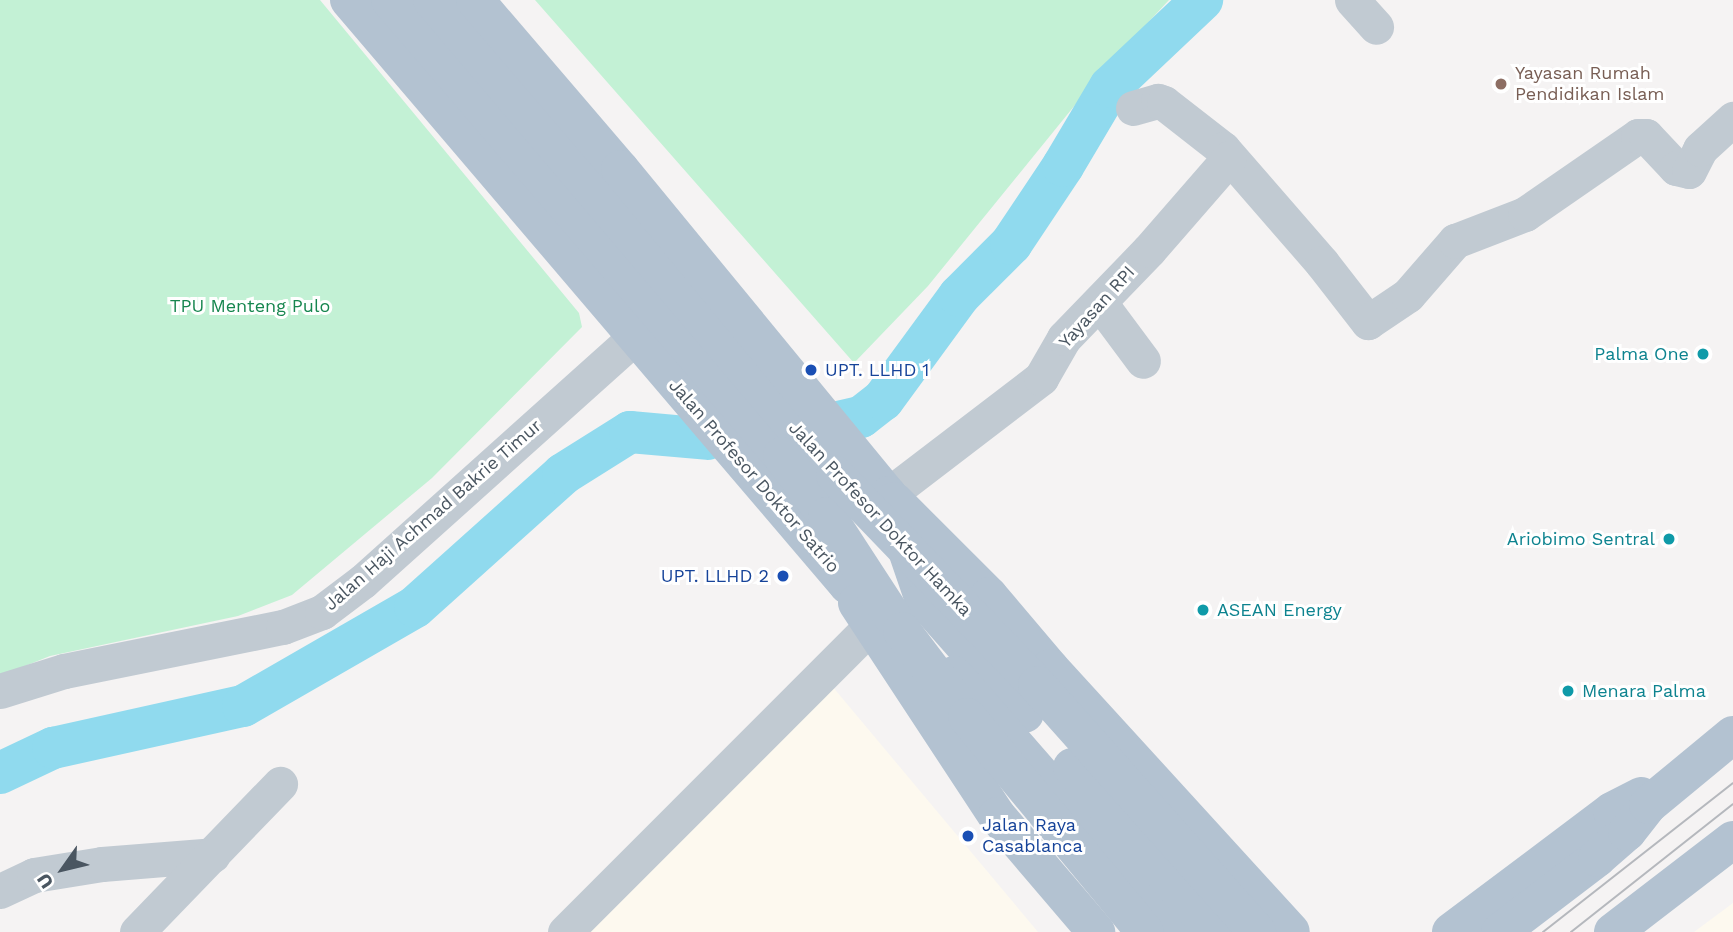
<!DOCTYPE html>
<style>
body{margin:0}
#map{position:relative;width:1733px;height:932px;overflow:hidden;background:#f5f3f3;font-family:"Work Sans",sans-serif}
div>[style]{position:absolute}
.commercial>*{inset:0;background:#fdf9ef}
.green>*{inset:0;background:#c3f1d5}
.river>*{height:42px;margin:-21px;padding:0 21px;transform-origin:21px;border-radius:21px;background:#90daee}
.minor>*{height:35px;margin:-17.5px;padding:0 17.5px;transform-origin:17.5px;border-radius:17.5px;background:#c1cad2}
.major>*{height:38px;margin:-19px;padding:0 19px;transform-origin:19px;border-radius:19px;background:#b3c2d1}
.tram>*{height:2px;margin:-1px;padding:0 1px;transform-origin:1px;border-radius:1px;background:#b5b8bd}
.major-bridge>*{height:38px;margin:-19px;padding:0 19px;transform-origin:19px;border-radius:19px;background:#b3c2d1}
.dots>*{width:19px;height:19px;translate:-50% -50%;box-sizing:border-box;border:4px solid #fff;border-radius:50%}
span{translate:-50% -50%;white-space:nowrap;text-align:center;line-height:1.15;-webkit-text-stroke:6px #fff;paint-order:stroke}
.education-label{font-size:18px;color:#785e54}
.left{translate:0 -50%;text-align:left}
.park-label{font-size:18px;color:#17864f}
.street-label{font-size:18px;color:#4a5661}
.culture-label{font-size:18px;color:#0d838f}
.right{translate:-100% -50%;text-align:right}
.transit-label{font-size:18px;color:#164399}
.north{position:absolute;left:28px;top:834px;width:70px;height:70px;-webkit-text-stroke:5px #fff;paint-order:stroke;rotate:236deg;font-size:19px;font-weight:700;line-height:28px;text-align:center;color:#4a5661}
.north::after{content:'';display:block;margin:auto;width:24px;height:32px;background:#4a5661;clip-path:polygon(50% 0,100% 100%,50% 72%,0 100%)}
</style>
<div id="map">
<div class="commercial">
<div style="clip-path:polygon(832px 686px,1038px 932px,581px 932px)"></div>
<div style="clip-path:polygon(1733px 903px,1733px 932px,1694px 932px)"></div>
</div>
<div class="green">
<div style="clip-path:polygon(0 0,320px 0,579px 313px,582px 327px,432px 478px,292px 595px,238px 616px,50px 656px,0 676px)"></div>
<div style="clip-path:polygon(535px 0,1169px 0,1101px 73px,928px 286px,854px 363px)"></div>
</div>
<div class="river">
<div style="left:834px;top:423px;width:28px;rotate:-13deg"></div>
<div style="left:861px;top:417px;width:28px;rotate:-38deg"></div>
<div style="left:883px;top:400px;width:129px;rotate:-53.8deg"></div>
<div style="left:959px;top:296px;width:74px;rotate:-45deg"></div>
<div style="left:1011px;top:244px;width:94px;rotate:-56.3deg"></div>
<div style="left:1063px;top:166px;width:92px;rotate:-59.3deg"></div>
<div style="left:1110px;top:87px;width:127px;rotate:-43.4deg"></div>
<div style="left:0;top:773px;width:59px;rotate:-25.3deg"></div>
<div style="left:53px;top:748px;width:195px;rotate:-12.5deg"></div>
<div style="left:243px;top:706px;width:198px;rotate:-29.9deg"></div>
<div style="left:415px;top:607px;width:199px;rotate:-41.9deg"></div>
<div style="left:563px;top:474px;width:79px;rotate:-32.1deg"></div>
<div style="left:630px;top:432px;width:78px;rotate:5.1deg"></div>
</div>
<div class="minor">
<div style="left:1352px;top:0;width:36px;rotate:48deg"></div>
<div style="left:1133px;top:108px;width:26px;rotate:-16deg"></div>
<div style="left:1158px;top:101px;width:6px;rotate:18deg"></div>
<div style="left:1164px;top:103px;width:75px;rotate:37.9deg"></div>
<div style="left:1223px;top:149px;width:151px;rotate:49deg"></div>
<div style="left:1322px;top:263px;width:75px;rotate:52.1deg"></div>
<div style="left:1368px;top:322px;width:48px;rotate:-34deg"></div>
<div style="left:1408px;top:295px;width:72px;rotate:-49deg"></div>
<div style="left:1455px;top:241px;width:75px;rotate:-21.1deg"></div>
<div style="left:1525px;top:214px;width:137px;rotate:-34.6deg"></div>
<div style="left:1638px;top:136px;width:8px"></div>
<div style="left:1646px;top:136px;width:44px;rotate:46.8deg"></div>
<div style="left:1676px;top:168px;width:13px;rotate:13deg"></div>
<div style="left:1689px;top:171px;width:25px;rotate:-63deg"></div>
<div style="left:1700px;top:149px;width:45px;rotate:-42.3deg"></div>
<div style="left:1100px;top:303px;width:72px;rotate:53.4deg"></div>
<div style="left:888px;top:495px;width:193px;rotate:-37.4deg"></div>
<div style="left:1041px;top:378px;width:46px;rotate:-60.1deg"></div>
<div style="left:1064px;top:338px;width:122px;rotate:-46deg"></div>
<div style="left:1149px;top:250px;width:122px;rotate:-49deg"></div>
<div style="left:0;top:691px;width:67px;rotate:-17.4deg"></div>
<div style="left:64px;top:671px;width:223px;rotate:-11.4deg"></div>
<div style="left:283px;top:627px;width:42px;rotate:-21deg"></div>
<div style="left:322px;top:612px;width:51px;rotate:-37.1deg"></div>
<div style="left:363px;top:581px;width:365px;rotate:-41.9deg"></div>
<div style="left:0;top:891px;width:38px;rotate:-25deg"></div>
<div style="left:34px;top:875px;width:69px;rotate:-9.2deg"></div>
<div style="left:102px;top:864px;width:111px;rotate:-4.6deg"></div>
<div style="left:137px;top:932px;width:206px;rotate:-46deg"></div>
<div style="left:565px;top:932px;width:431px;rotate:-45deg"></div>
</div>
<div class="major">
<div style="left:349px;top:0;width:769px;rotate:49.54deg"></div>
<div style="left:848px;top:585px;width:58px;rotate:38.7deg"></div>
<div style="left:390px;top:0;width:601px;rotate:49.32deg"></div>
<div style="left:432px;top:0;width:623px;rotate:49.69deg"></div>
<div style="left:475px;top:0;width:223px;rotate:49.4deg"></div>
<div style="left:620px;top:169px;width:422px;rotate:50.6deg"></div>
<div style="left:888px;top:495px;width:111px;rotate:71.1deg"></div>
<div style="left:924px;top:600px;width:152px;rotate:48.5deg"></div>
<div style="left:894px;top:501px;width:134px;rotate:45deg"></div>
<div style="left:989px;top:596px;width:94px;rotate:49.7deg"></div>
<div style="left:1050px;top:668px;width:357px;rotate:47.6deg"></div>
<div style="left:857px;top:603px;width:255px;rotate:56.7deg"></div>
<div style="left:997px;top:816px;width:153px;rotate:49.5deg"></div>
<div style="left:954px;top:675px;width:341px;rotate:48.9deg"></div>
<div style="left:1072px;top:767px;width:218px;rotate:49.1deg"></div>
<div style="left:1451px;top:932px;width:201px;rotate:-36.9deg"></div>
<div style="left:1612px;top:811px;width:33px;rotate:-27deg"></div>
<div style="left:1500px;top:932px;width:122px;rotate:-37.3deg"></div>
<div style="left:1597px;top:858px;width:40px;rotate:-41deg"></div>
<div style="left:1627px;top:832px;width:34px;rotate:-52deg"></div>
<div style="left:1648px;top:805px;width:110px;rotate:-39.5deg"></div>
<div style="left:1613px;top:932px;width:151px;rotate:-37.5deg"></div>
</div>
<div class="tram">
<div style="left:1543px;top:932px;width:241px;rotate:-38.1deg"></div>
<div style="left:1571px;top:932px;width:206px;rotate:-38.3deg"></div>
</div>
<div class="major-bridge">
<div style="left:782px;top:456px;width:75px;rotate:53.1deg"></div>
<div style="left:827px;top:516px;width:137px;rotate:56.9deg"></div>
<div style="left:902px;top:631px;width:108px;rotate:52.9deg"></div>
<div style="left:967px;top:717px;width:279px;rotate:50.4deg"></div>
<div style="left:835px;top:475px;width:291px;rotate:46.1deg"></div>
<div style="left:1037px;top:685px;width:331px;rotate:48.3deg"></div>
</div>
<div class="dots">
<div style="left:1501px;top:84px;background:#8d6e63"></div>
<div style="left:1703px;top:354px;background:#0f9aa8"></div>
<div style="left:811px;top:370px;background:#1a4fb4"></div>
<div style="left:1669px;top:539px;background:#0f9aa8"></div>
<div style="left:783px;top:576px;background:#1a4fb4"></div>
<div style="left:1203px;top:610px;background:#0f9aa8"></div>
<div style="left:1568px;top:691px;background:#0f9aa8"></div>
<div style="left:968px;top:836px;background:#1a4fb4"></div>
</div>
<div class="education-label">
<span class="left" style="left:1515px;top:84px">Yayasan Rumah<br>Pendidikan Islam</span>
</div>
<div class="park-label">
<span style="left:250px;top:306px">TPU Menteng Pulo</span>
</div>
<div class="street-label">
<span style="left:1097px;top:307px;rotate:-48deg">Yayasan RPI</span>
<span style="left:754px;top:476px;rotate:49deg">Jalan Profesor Doktor Satrio</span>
<span style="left:433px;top:515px;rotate:-41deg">Jalan Haji Achmad Bakrie Timur</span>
<span style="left:880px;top:519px;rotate:47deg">Jalan Profesor Doktor Hamka</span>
</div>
<div class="culture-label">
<span class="right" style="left:1689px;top:354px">Palma One</span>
<span class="right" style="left:1655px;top:539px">Ariobimo Sentral</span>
<span class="left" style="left:1217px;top:610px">ASEAN Energy</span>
<span class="left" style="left:1582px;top:691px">Menara Palma</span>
</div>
<div class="transit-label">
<span class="left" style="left:825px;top:370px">UPT. LLHD 1</span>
<span class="right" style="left:769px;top:576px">UPT. LLHD 2</span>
<span class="left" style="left:982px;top:836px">Jalan Raya<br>Casablanca</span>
</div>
<div class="north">U</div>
</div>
